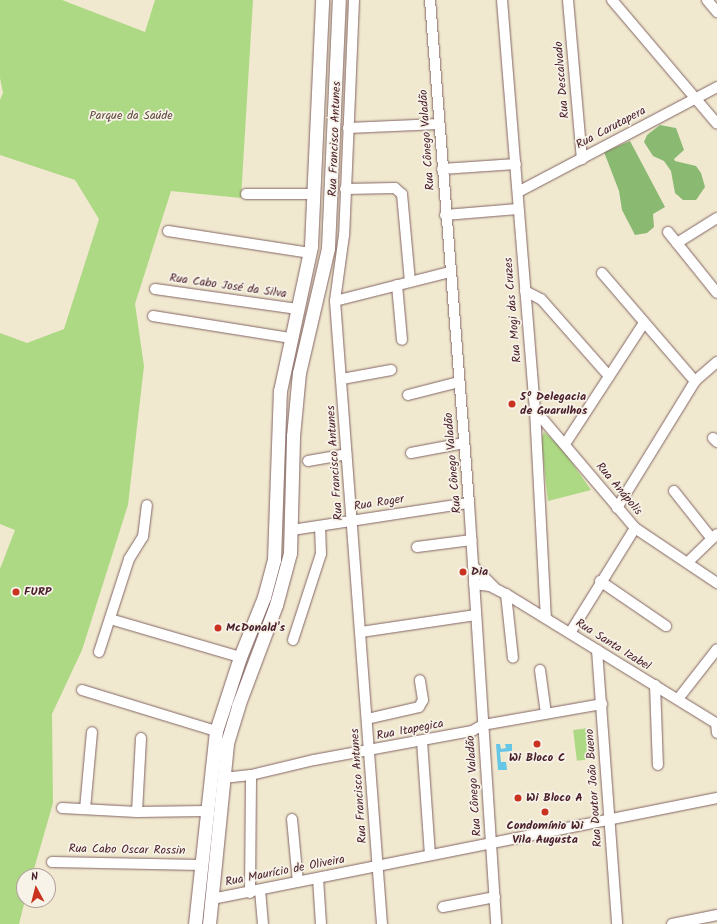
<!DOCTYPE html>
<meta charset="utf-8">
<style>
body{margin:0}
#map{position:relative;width:717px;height:924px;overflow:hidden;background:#f0e8cf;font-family:Kalam,sans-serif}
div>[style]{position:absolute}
.green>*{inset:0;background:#add984;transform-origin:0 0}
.forest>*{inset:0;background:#8ab972}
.water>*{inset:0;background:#66c6e5}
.roads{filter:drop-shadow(0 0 1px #846564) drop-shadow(0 0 1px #846564)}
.minor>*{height:10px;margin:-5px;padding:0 5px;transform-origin:5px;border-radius:5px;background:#fff}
.major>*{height:13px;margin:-6.5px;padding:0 6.5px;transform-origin:6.5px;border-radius:6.5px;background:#fff}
.dots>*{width:11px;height:11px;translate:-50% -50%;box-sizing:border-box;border:2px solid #f7f3e8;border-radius:50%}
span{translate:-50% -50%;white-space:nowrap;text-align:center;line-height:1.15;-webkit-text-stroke:3.5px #f7f3e8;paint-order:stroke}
.street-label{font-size:12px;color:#4a1f2b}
.park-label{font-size:12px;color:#634e41}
.poi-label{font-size:12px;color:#4a1f2b;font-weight:700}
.left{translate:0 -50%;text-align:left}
.north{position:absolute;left:16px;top:868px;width:40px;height:40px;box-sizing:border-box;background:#f7f3e8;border:1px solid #b29e9c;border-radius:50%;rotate:353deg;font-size:11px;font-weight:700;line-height:16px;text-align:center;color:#4a1f2b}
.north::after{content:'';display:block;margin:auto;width:14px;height:18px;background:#c8321e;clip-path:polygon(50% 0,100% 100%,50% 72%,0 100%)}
</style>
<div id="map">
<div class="green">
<div style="clip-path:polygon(0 0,62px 0,145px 32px,155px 0,253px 0,241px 198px,171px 191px,135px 304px,144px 366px,128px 505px,82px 650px,52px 714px,53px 803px,32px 876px,24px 876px,25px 900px,19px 924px,0 924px,0 569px,15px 530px,0 524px,0 333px,27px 343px,64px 329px,99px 219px,75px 180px,0 155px,0 100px,3px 93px,0 78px)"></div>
<div style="clip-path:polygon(544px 432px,561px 447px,591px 490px,548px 501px,541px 440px)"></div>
<div style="left:589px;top:728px;width:31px;height:16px;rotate:83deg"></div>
</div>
<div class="forest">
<div style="clip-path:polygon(660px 125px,676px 128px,684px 150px,674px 159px,675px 161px,696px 166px,701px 173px,705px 187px,696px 200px,683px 200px,675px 193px,671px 171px,664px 161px,653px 156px,644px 142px,647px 135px)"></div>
<div style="clip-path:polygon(630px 141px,665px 207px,653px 214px,654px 227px,647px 233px,635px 235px,622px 210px,619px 191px,604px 152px)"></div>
</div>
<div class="water">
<div style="clip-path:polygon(496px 744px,500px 744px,501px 749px,506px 748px,505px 744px,512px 744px,512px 751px,500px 752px,501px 762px,506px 762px,507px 770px,498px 770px)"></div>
</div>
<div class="roads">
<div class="minor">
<div style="left:354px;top:0;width:235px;rotate:92.4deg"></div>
<div style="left:344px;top:235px;width:67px;rotate:97.8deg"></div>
<div style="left:335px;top:301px;width:625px;rotate:85.69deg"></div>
<div style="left:430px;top:0;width:505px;rotate:85.57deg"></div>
<div style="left:469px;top:503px;width:422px;rotate:86.3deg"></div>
<div style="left:502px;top:0;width:411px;rotate:85.4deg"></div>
<div style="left:535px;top:410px;width:208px;rotate:87deg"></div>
<div style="left:568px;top:0;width:160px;rotate:85deg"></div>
<div style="left:612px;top:0;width:162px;rotate:49.7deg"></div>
<div style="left:707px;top:0;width:16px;rotate:50deg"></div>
<div style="left:348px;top:128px;width:91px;rotate:-2.5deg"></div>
<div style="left:442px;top:169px;width:74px;rotate:-3.9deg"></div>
<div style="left:345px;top:189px;width:50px;rotate:-1.1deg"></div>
<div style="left:395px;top:188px;width:9px;rotate:41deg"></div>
<div style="left:402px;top:194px;width:88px;rotate:84.8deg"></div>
<div style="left:518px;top:192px;width:225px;rotate:-27.8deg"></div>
<div style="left:246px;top:194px;width:68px"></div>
<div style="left:445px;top:215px;width:73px;rotate:-4.7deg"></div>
<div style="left:168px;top:231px;width:144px;rotate:8.8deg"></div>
<div style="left:668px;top:232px;width:78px;rotate:51.2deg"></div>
<div style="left:677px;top:243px;width:47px;rotate:-32deg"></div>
<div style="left:602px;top:273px;width:143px;rotate:49.3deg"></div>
<div style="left:397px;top:285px;width:55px;rotate:84.8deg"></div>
<div style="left:155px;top:289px;width:144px;rotate:8deg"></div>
<div style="left:525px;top:291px;width:18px;rotate:27deg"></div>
<div style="left:541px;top:299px;width:103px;rotate:48.6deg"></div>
<div style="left:335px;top:301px;width:119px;rotate:-14.2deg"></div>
<div style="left:153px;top:316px;width:140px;rotate:9.1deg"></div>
<div style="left:342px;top:379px;width:50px;rotate:-10.4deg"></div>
<div style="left:408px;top:395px;width:53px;rotate:-14.3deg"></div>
<div style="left:535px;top:410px;width:155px;rotate:49.7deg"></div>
<div style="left:635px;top:528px;width:99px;rotate:33.9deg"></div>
<div style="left:713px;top:438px;width:6px;rotate:45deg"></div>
<div style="left:565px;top:444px;width:145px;rotate:-56.9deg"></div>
<div style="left:411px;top:453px;width:54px;rotate:-10.7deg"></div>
<div style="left:308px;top:461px;width:39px;rotate:-10deg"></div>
<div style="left:674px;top:491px;width:61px;rotate:51.6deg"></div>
<div style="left:617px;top:508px;width:149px;rotate:-58.4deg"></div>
<div style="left:695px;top:381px;width:29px;rotate:-41deg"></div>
<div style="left:292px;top:530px;width:179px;rotate:-8.7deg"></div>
<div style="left:417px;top:547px;width:55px;rotate:-7.3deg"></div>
<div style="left:688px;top:562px;width:40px;rotate:-44deg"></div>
<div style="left:473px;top:566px;width:30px;rotate:45deg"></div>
<div style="left:600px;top:581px;width:80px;rotate:34.3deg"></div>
<div style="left:474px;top:584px;width:16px;rotate:7deg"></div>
<div style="left:490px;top:586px;width:18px;rotate:27deg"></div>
<div style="left:506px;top:594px;width:248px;rotate:31.6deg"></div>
<div style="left:506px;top:594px;width:64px;rotate:83.8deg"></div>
<div style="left:110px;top:619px;width:135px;rotate:16.3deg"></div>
<div style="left:361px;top:632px;width:116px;rotate:-8.4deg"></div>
<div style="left:570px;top:633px;width:123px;rotate:-58.2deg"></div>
<div style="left:293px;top:640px;width:90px;rotate:-72deg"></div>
<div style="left:321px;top:554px;width:28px;rotate:-92deg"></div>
<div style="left:597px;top:650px;width:275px;rotate:85.8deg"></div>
<div style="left:99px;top:652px;width:98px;rotate:-72.1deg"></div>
<div style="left:129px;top:559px;width:26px;rotate:-58deg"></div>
<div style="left:143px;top:537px;width:32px;rotate:-83deg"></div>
<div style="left:540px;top:670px;width:44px;rotate:82.2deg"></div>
<div style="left:655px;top:685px;width:80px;rotate:87.9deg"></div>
<div style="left:82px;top:690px;width:140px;rotate:17deg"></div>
<div style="left:678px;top:699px;width:63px;rotate:-52deg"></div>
<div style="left:367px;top:719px;width:53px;rotate:-13deg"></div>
<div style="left:419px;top:707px;width:8px;rotate:-60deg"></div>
<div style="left:423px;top:700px;width:20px;rotate:-99deg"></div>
<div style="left:716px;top:723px;width:10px;rotate:84deg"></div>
<div style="left:422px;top:741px;width:114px;rotate:86deg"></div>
<div style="left:223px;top:778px;width:28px;rotate:-6deg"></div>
<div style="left:251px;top:775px;width:65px;rotate:-13.4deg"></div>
<div style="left:314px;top:760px;width:161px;rotate:-10.4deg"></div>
<div style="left:472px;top:731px;width:13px;rotate:-29deg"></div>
<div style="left:483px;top:725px;width:121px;rotate:-10deg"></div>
<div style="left:62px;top:808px;width:75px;rotate:3.1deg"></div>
<div style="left:137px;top:812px;width:68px;rotate:-0.8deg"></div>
<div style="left:85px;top:809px;width:77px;rotate:-84.8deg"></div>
<div style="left:137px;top:812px;width:74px;rotate:-86.9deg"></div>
<div style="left:292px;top:819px;width:63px;rotate:84.6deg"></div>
<div style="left:52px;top:862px;width:149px;rotate:1.2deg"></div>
<div style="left:318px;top:878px;width:46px;rotate:86.3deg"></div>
<div style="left:260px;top:890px;width:34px;rotate:85deg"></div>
<div style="left:250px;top:893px;width:118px;rotate:-89.5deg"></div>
<div style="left:212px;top:899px;width:515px;rotate:-11.31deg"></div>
<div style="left:443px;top:907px;width:53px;rotate:-10.9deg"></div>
<div style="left:672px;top:924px;width:46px;rotate:-11.3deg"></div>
</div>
<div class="major">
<div style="left:195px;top:924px;width:194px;rotate:-83.8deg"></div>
<div style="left:216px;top:731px;width:78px;rotate:-72deg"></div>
<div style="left:240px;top:657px;width:65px;rotate:-68.2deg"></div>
<div style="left:264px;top:597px;width:38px;rotate:-75deg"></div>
<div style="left:274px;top:560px;width:169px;rotate:-88deg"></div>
<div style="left:280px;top:391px;width:148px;rotate:-77.9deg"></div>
<div style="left:311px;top:246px;width:246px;rotate:-87.4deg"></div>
<div style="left:209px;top:924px;width:182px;rotate:-84.3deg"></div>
<div style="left:227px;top:743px;width:39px;rotate:-73deg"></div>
<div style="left:238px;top:706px;width:108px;rotate:-69.4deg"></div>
<div style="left:276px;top:605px;width:54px;rotate:-74.9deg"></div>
<div style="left:290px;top:553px;width:117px;rotate:-88.5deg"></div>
<div style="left:293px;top:436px;width:63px;rotate:-84.6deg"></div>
<div style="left:299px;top:373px;width:128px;rotate:-76.9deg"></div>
<div style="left:328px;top:248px;width:248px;rotate:-87.5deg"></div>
</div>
</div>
<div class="dots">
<div style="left:512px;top:404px;background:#c8321e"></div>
<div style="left:463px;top:572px;background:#c8321e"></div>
<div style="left:16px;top:592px;background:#c8321e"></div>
<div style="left:218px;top:628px;background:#c8321e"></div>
<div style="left:537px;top:744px;background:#c8321e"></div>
<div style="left:518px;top:798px;background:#c8321e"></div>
<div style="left:545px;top:812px;background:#c8321e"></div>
</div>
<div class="street-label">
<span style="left:562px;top:80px;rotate:-95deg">Rua Descalvado</span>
<span style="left:611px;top:128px;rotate:-28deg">Rua Carutapera</span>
<span style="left:335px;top:139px;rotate:-88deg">Rua Francisco Antunes</span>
<span style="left:427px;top:140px;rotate:-94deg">Rua Cônego Valadão</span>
<span style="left:228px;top:286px;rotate:8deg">Rua Cabo José da Silva</span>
<span style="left:513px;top:310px;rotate:-95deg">Rua Mogi das Cruzes</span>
<span style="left:335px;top:463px;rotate:-94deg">Rua Francisco Antunes</span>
<span style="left:453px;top:463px;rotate:-95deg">Rua Cônego Valadão</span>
<span style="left:619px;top:489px;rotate:50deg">Rua Anápolis</span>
<span style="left:379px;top:503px;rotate:-9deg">Rua Roger</span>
<span style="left:613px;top:645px;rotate:32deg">Rua Santa Izabel</span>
<span style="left:410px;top:730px;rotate:-11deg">Rua Itapegica</span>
<span style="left:359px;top:786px;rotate:-94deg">Rua Francisco Antunes</span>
<span style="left:474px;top:786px;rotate:-94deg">Rua Cônego Valadão</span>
<span style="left:594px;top:788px;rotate:-94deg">Rua Doutor João Bueno</span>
<span style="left:127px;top:850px;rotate:1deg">Rua Cabo Oscar Rossin</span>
<span style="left:285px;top:871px;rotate:-11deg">Rua Maurício de Oliveira</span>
</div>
<div class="park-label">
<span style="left:131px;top:116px">Parque da Saúde</span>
</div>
<div class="poi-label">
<span class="left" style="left:520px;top:404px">5º Delegacia<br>de Guarulhos</span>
<span class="left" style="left:471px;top:572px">Dia</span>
<span class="left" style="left:24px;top:592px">FURP</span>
<span class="left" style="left:226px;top:628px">McDonald's</span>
<span style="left:537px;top:758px">Wi Bloco C</span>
<span class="left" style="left:526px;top:798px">Wi Bloco A</span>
<span style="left:545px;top:833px">Condomínio Wi<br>Vila Augusta</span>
</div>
<div class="north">N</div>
</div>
